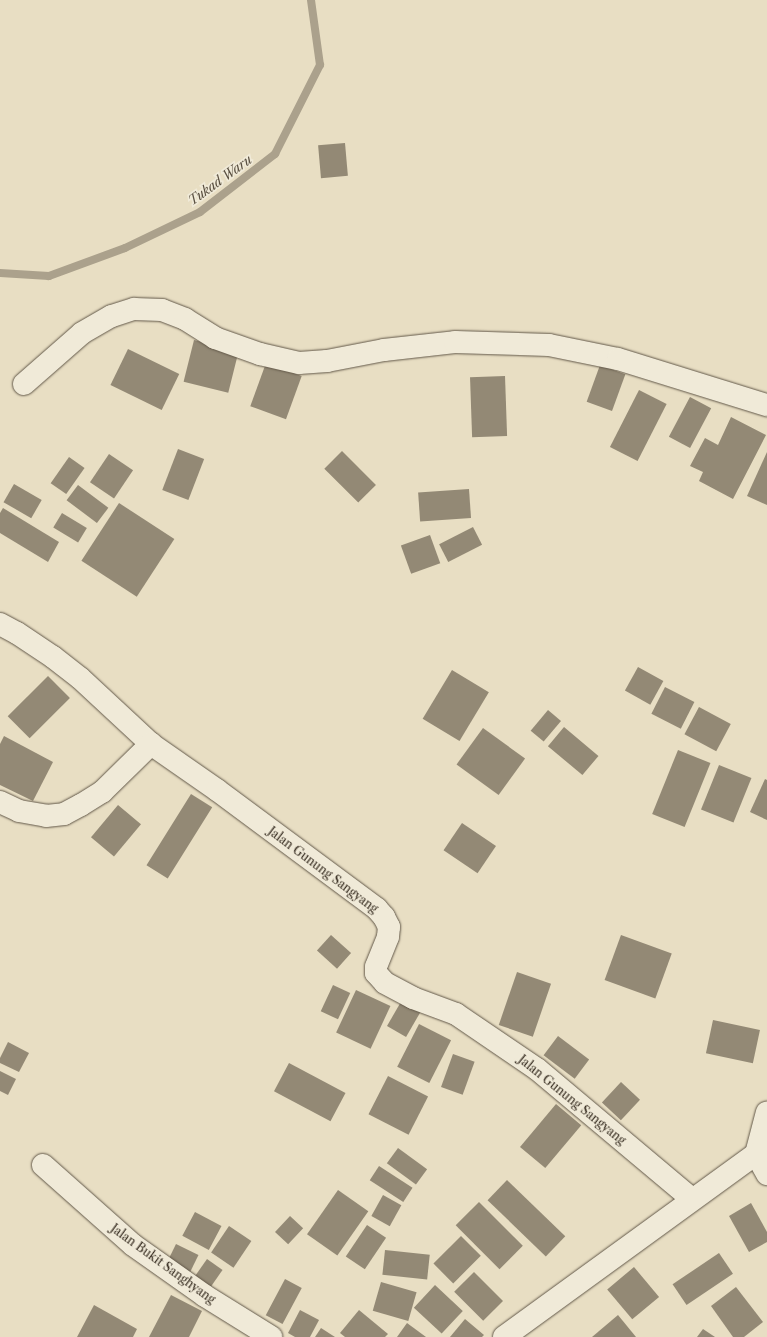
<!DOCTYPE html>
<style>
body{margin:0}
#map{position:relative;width:767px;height:1337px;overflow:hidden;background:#e8dec3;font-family:"Libre Caslon Text",serif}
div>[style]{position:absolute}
.stream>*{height:8px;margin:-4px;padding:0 4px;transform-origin:4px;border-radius:4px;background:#aba18c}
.building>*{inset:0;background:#938975;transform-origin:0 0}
.roads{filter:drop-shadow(0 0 1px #625849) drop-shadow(0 0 1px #625849)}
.minor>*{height:22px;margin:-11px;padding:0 11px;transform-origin:11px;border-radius:11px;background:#f0ead8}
span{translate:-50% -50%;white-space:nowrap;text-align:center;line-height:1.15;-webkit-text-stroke:3.5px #f0ead8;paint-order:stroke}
.street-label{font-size:12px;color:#362c20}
.water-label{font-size:13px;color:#594f40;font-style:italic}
</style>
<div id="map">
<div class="stream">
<div style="left:0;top:273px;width:49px;rotate:3.5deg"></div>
<div style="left:49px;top:276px;width:81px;rotate:-20.2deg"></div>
<div style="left:125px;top:248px;width:83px;rotate:-25.6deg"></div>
<div style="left:200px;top:212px;width:95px;rotate:-37.7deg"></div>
<div style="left:275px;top:154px;width:100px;rotate:-63.2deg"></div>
<div style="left:320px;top:65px;width:66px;rotate:-97.9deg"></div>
</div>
<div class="building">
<div style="left:345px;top:143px;width:33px;height:27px;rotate:85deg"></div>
<div style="left:194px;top:340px;width:46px;height:43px;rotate:14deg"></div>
<div style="left:128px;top:349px;width:57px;height:40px;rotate:26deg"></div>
<div style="left:266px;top:363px;width:38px;height:46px;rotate:20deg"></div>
<div style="left:600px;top:365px;width:27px;height:39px;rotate:20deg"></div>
<div style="left:505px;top:376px;width:60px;height:35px;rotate:88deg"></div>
<div style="left:639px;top:390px;width:31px;height:64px;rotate:27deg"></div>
<div style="left:690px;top:397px;width:24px;height:45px;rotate:28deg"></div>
<div style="clip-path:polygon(731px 417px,766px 435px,733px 499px,699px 481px,703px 472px,690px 466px,705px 438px,718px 445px)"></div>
<div style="left:178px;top:449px;width:28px;height:44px;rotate:21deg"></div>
<div style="left:342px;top:451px;width:48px;height:25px;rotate:45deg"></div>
<div style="clip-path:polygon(767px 452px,767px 505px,747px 496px)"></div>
<div style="left:109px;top:454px;width:29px;height:34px;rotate:34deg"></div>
<div style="left:69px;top:457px;width:19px;height:32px;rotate:35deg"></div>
<div style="left:14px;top:484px;width:32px;height:21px;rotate:30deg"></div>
<div style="left:78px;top:485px;width:38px;height:19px;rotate:37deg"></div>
<div style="left:469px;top:489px;width:29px;height:51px;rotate:86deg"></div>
<div style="left:119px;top:503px;width:66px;height:69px;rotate:33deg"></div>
<div style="clip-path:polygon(3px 508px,59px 542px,48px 562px,0 533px,0 513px)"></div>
<div style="left:62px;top:513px;width:29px;height:17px;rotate:31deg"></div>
<div style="left:473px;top:527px;width:20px;height:38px;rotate:63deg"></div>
<div style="left:430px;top:535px;width:30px;height:31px;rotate:70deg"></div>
<div style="left:638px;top:667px;width:29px;height:27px;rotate:29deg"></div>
<div style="left:452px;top:670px;width:43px;height:57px;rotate:31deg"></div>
<div style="left:48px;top:676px;width:31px;height:57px;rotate:45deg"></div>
<div style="left:665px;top:687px;width:33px;height:30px;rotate:27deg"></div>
<div style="left:699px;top:707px;width:36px;height:31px;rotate:28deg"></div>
<div style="left:548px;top:710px;width:17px;height:27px;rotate:40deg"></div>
<div style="left:564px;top:727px;width:45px;height:25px;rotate:40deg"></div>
<div style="left:483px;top:728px;width:52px;height:45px;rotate:36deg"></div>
<div style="clip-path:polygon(4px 736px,53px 762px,33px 801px,0 785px,0 744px)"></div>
<div style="left:678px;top:750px;width:35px;height:69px;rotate:22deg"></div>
<div style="left:719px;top:765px;width:35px;height:48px;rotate:22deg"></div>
<div style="clip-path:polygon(765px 779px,767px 780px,767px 820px,750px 812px)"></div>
<div style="left:191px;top:794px;width:25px;height:84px;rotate:32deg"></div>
<div style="left:118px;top:805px;width:30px;height:42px;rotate:40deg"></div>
<div style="left:462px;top:823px;width:41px;height:33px;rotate:34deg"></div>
<div style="left:331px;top:935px;width:27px;height:21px;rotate:42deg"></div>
<div style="left:621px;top:935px;width:54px;height:48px;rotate:20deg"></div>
<div style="left:517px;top:972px;width:36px;height:56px;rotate:19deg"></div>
<div style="left:333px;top:985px;width:19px;height:29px;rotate:25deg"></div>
<div style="left:356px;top:990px;width:38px;height:47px;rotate:25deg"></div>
<div style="left:402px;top:1000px;width:22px;height:30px;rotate:30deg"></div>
<div style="left:713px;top:1020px;width:48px;height:34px;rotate:12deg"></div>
<div style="left:419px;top:1024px;width:36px;height:48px;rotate:27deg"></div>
<div style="left:558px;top:1036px;width:39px;height:24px;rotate:37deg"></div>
<div style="clip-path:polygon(8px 1042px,29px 1053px,19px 1072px,0 1063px,0 1058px)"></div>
<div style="left:453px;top:1054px;width:23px;height:35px;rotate:20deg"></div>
<div style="left:289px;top:1063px;width:64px;height:32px;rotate:28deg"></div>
<div style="clip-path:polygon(0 1071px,16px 1079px,8px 1095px,0 1091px)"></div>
<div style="left:388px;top:1076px;width:45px;height:43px;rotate:27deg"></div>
<div style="left:621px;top:1082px;width:26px;height:28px;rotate:43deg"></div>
<div style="left:556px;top:1104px;width:33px;height:56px;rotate:40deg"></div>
<div style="left:398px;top:1148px;width:36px;height:19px;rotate:36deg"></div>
<div style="left:379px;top:1166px;width:40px;height:17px;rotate:33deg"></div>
<div style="left:507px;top:1180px;width:81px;height:28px;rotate:44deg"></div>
<div style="left:338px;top:1190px;width:37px;height:54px;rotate:35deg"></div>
<div style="left:383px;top:1195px;width:21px;height:24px;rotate:29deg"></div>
<div style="left:479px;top:1202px;width:62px;height:33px;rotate:45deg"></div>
<div style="clip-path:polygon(751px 1203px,767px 1232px,767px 1242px,749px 1252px,729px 1216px)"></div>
<div style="left:195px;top:1212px;width:30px;height:27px;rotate:28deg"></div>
<div style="left:290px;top:1216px;width:18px;height:22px;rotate:43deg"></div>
<div style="left:367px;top:1225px;width:23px;height:38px;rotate:34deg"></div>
<div style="left:229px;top:1226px;width:27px;height:32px;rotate:34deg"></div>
<div style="left:461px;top:1236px;width:28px;height:39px;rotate:45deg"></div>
<div style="left:176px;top:1244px;width:25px;height:20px;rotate:26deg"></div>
<div style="left:385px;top:1250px;width:45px;height:25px;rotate:6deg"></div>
<div style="left:719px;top:1253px;width:25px;height:56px;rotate:56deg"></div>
<div style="left:207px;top:1259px;width:19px;height:25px;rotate:35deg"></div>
<div style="left:634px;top:1267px;width:39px;height:35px;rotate:50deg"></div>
<div style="left:474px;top:1272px;width:41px;height:28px;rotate:45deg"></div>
<div style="left:285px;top:1279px;width:19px;height:41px;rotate:28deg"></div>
<div style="left:381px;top:1282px;width:37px;height:30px;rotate:16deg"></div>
<div style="left:435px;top:1285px;width:38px;height:31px;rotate:43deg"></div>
<div style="clip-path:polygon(736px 1287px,763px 1322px,744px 1337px,733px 1337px,711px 1306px)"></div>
<div style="clip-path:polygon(171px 1295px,202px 1311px,189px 1337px,149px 1337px)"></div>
<div style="clip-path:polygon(94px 1305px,137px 1329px,133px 1337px,77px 1337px)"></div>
<div style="clip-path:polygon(300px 1310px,319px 1320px,310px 1337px,295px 1337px,288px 1333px)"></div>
<div style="clip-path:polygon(359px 1310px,388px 1334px,385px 1337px,345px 1337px,340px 1333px)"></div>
<div style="clip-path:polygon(618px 1315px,636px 1337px,592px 1337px)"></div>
<div style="clip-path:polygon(465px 1319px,484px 1335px,482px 1337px,450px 1337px)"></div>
<div style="clip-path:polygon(407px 1323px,426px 1337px,397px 1337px)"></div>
<div style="clip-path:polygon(321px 1328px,335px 1337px,315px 1337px)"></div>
<div style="clip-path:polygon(703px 1329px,715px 1337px,697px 1337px)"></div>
</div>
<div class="roads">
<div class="minor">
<div style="left:24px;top:384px;width:77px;rotate:-41.3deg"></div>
<div style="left:82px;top:333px;width:34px;rotate:-30deg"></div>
<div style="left:112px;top:316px;width:23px;rotate:-18deg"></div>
<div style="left:134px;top:309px;width:28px;rotate:2deg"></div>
<div style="left:162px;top:310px;width:25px;rotate:21deg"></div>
<div style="left:185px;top:319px;width:36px;rotate:32deg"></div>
<div style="left:215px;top:338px;width:48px;rotate:19.6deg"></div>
<div style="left:260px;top:354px;width:40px;rotate:13deg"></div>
<div style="left:299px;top:363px;width:28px;rotate:-4deg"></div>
<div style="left:327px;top:361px;width:58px;rotate:-10.9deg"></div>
<div style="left:384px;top:350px;width:71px;rotate:-6.4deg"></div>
<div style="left:455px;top:342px;width:94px;rotate:1.8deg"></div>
<div style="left:549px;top:345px;width:70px;rotate:11.5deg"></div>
<div style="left:618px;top:359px;width:156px;rotate:17.2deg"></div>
<div style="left:0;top:624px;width:19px;rotate:28deg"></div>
<div style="left:17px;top:633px;width:43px;rotate:33.7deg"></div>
<div style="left:53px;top:657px;width:34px;rotate:38deg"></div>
<div style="left:80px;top:678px;width:97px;rotate:42.9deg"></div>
<div style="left:151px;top:744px;width:80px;rotate:34.9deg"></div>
<div style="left:217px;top:790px;width:199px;rotate:36.6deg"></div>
<div style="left:377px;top:909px;width:11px;rotate:49deg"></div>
<div style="left:384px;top:917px;width:11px;rotate:63deg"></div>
<div style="left:389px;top:927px;width:10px;rotate:96deg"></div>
<div style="left:388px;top:937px;width:32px;rotate:112deg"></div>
<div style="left:376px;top:967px;width:6px;rotate:90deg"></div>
<div style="left:376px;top:973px;width:13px;rotate:48deg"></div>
<div style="left:385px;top:983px;width:32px;rotate:28deg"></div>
<div style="left:413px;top:998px;width:46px;rotate:20.4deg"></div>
<div style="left:456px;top:1014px;width:98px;rotate:34.2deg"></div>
<div style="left:537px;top:1069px;width:202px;rotate:40deg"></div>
<div style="left:0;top:802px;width:21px;rotate:25deg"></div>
<div style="left:19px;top:811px;width:27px;rotate:10deg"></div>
<div style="left:46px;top:816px;width:18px;rotate:-6deg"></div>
<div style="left:64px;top:814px;width:19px;rotate:-28deg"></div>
<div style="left:81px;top:805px;width:25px;rotate:-32deg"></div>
<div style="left:102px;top:792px;width:69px;rotate:-44.4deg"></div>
<div style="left:756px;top:1154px;width:43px;rotate:-75.3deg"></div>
<div style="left:756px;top:1154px;width:23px;rotate:61deg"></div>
<div style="left:43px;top:1165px;width:120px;rotate:41.6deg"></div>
<div style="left:133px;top:1245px;width:88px;rotate:35.3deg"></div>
<div style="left:205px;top:1296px;width:78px;rotate:31.8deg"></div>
<div style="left:504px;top:1337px;width:311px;rotate:-36deg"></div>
</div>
</div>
<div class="street-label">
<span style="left:323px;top:870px;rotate:37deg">Jalan Gunung Sangyang</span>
<span style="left:572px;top:1100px;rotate:39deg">Jalan Gunung Sangyang</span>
<span style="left:163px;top:1264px;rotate:36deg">Jalan Bukit Sanghyang</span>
</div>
<div class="water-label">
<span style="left:220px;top:180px;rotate:-36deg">Tukad Waru</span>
</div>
</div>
